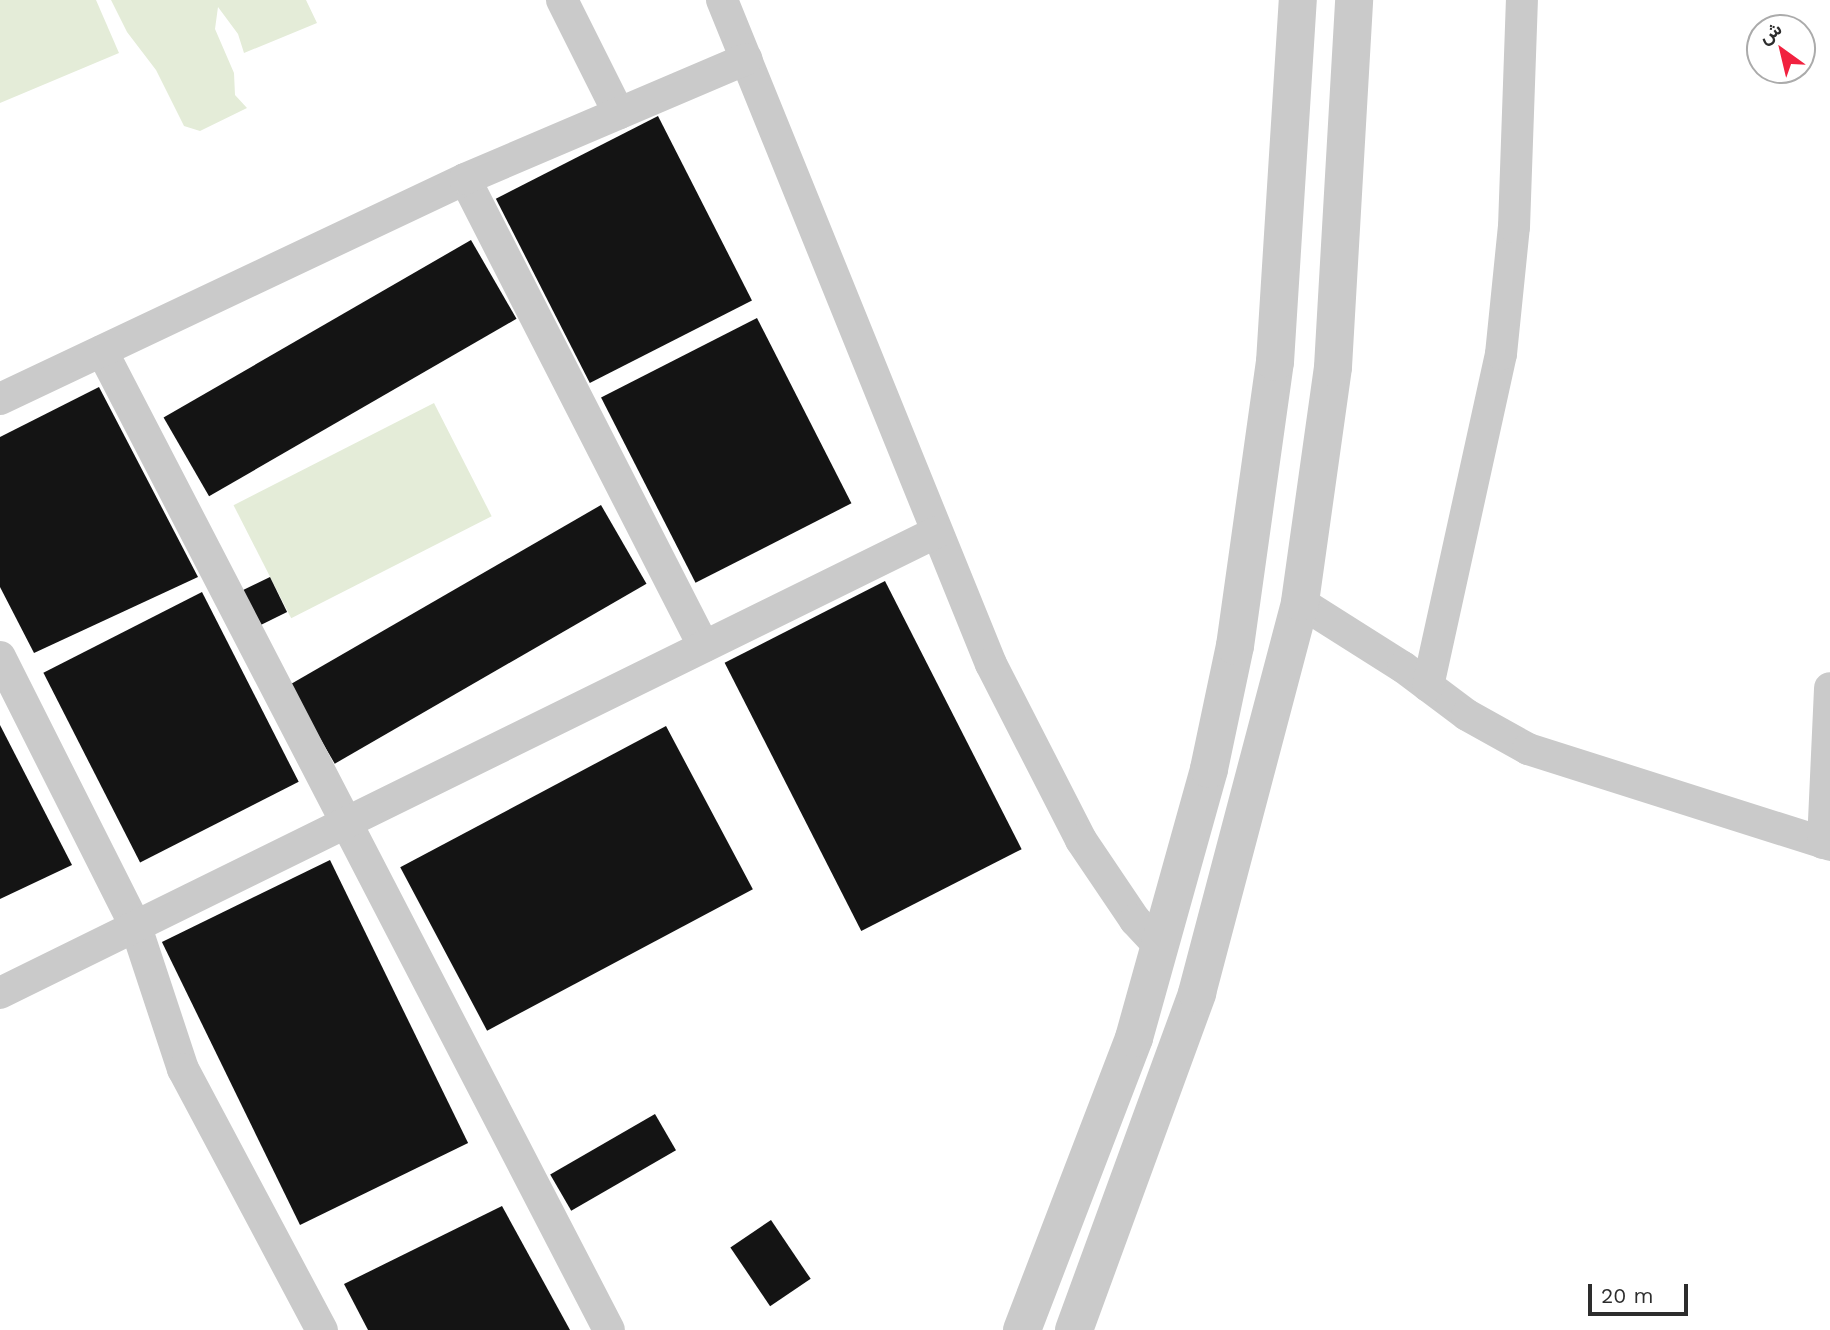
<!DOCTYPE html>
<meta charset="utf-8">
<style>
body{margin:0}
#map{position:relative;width:1830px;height:1330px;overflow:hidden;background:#fff;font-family:"Work Sans",Vazirmatn,sans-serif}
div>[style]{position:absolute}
.green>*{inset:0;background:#e4ecd8;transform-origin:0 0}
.building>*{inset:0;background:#141414;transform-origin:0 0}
.minor>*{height:32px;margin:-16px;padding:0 16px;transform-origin:16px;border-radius:16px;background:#cacaca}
.tertiary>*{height:38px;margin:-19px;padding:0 19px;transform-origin:19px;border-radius:19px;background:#cacaca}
span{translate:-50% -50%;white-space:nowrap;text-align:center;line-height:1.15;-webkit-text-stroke:7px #fff;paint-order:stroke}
.north{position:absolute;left:1746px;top:14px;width:70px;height:70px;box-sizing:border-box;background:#fff;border:2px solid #ababab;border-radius:50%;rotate:326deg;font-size:19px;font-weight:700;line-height:28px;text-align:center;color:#2d2d2d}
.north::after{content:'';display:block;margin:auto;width:24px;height:32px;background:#f1213f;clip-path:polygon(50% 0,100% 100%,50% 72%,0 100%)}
.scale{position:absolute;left:1588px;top:1284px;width:100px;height:32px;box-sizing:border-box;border:4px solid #2d2d2d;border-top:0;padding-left:9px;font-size:21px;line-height:24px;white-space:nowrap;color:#2d2d2d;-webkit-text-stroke:5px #fff;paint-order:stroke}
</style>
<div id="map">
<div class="green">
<div style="clip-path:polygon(0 0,96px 0,119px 53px,0 103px)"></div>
<div style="clip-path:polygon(111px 0,306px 0,317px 23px,244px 53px,238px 34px,218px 7px,215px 29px,234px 73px,235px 95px,247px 108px,200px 131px,184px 126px,156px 70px,127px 32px)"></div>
<div style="left:434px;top:403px;width:127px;height:225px;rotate:63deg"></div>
</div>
<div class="building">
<div style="left:658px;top:116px;width:207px;height:182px;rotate:63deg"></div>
<div style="left:471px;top:240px;width:91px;height:355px;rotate:60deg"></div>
<div style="left:757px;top:318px;width:208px;height:175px;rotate:63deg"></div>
<div style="clip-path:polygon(99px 387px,198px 577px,34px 653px,0 587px,0 437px)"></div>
<div style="left:601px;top:505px;width:91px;height:360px;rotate:60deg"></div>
<div style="left:270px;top:577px;width:39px;height:31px;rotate:64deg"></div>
<div style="left:885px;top:581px;width:301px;height:180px;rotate:63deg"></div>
<div style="left:202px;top:592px;width:213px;height:178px;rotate:63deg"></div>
<div style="clip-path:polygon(0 725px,72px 865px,0 899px)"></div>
<div style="left:666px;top:726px;width:185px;height:301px;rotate:62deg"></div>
<div style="left:330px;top:860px;width:315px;height:187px;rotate:64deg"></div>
<div style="left:655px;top:1114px;width:42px;height:121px;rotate:60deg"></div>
<div style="clip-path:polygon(502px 1206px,570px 1330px,368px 1330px,344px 1284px)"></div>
<div style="left:771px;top:1220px;width:71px;height:49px;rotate:56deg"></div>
</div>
<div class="minor">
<div style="left:562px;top:0;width:127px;rotate:63.4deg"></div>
<div style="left:722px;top:0;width:716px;rotate:67.95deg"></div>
<div style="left:991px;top:664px;width:198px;rotate:62.9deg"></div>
<div style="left:1081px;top:840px;width:97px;rotate:56deg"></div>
<div style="left:1135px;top:920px;width:37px;rotate:47deg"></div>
<div style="left:465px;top:179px;width:525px;rotate:62.95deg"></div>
<div style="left:102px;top:351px;width:1102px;rotate:62.62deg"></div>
<div style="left:0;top:399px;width:514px;rotate:-25.32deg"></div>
<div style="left:465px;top:179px;width:306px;rotate:-23.1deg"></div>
<div style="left:1300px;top:602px;width:122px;rotate:32.3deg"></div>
<div style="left:1403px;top:667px;width:80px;rotate:36.9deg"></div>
<div style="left:1467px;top:715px;width:70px;rotate:29.1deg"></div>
<div style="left:1528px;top:749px;width:317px;rotate:17.6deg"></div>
<div style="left:0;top:657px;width:302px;rotate:63.3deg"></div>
<div style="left:136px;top:927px;width:150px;rotate:71.7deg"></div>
<div style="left:183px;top:1069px;width:296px;rotate:62deg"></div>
<div style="left:1428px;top:686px;width:340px;rotate:-77.6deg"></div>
<div style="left:1501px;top:354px;width:128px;rotate:-84.2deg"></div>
<div style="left:1514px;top:227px;width:227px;rotate:-88deg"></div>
<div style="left:1823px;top:843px;width:155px;rotate:-87.4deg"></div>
<div style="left:0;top:993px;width:1044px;rotate:-26.2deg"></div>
</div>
<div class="tertiary">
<div style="left:1022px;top:1330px;width:313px;rotate:-69deg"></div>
<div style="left:1134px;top:1038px;width:279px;rotate:-74.4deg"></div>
<div style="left:1209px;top:769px;width:126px;rotate:-78.1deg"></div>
<div style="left:1235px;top:646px;width:287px;rotate:-82deg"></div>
<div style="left:1275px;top:362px;width:363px;rotate:-86.4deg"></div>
<div style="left:1074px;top:1330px;width:359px;rotate:-69.9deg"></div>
<div style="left:1197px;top:993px;width:404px;rotate:-75.2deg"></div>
<div style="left:1300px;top:602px;width:237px;rotate:-82deg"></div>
<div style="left:1333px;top:367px;width:368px;rotate:-86.7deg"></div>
</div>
<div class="north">ش</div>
<div class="scale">20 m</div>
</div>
